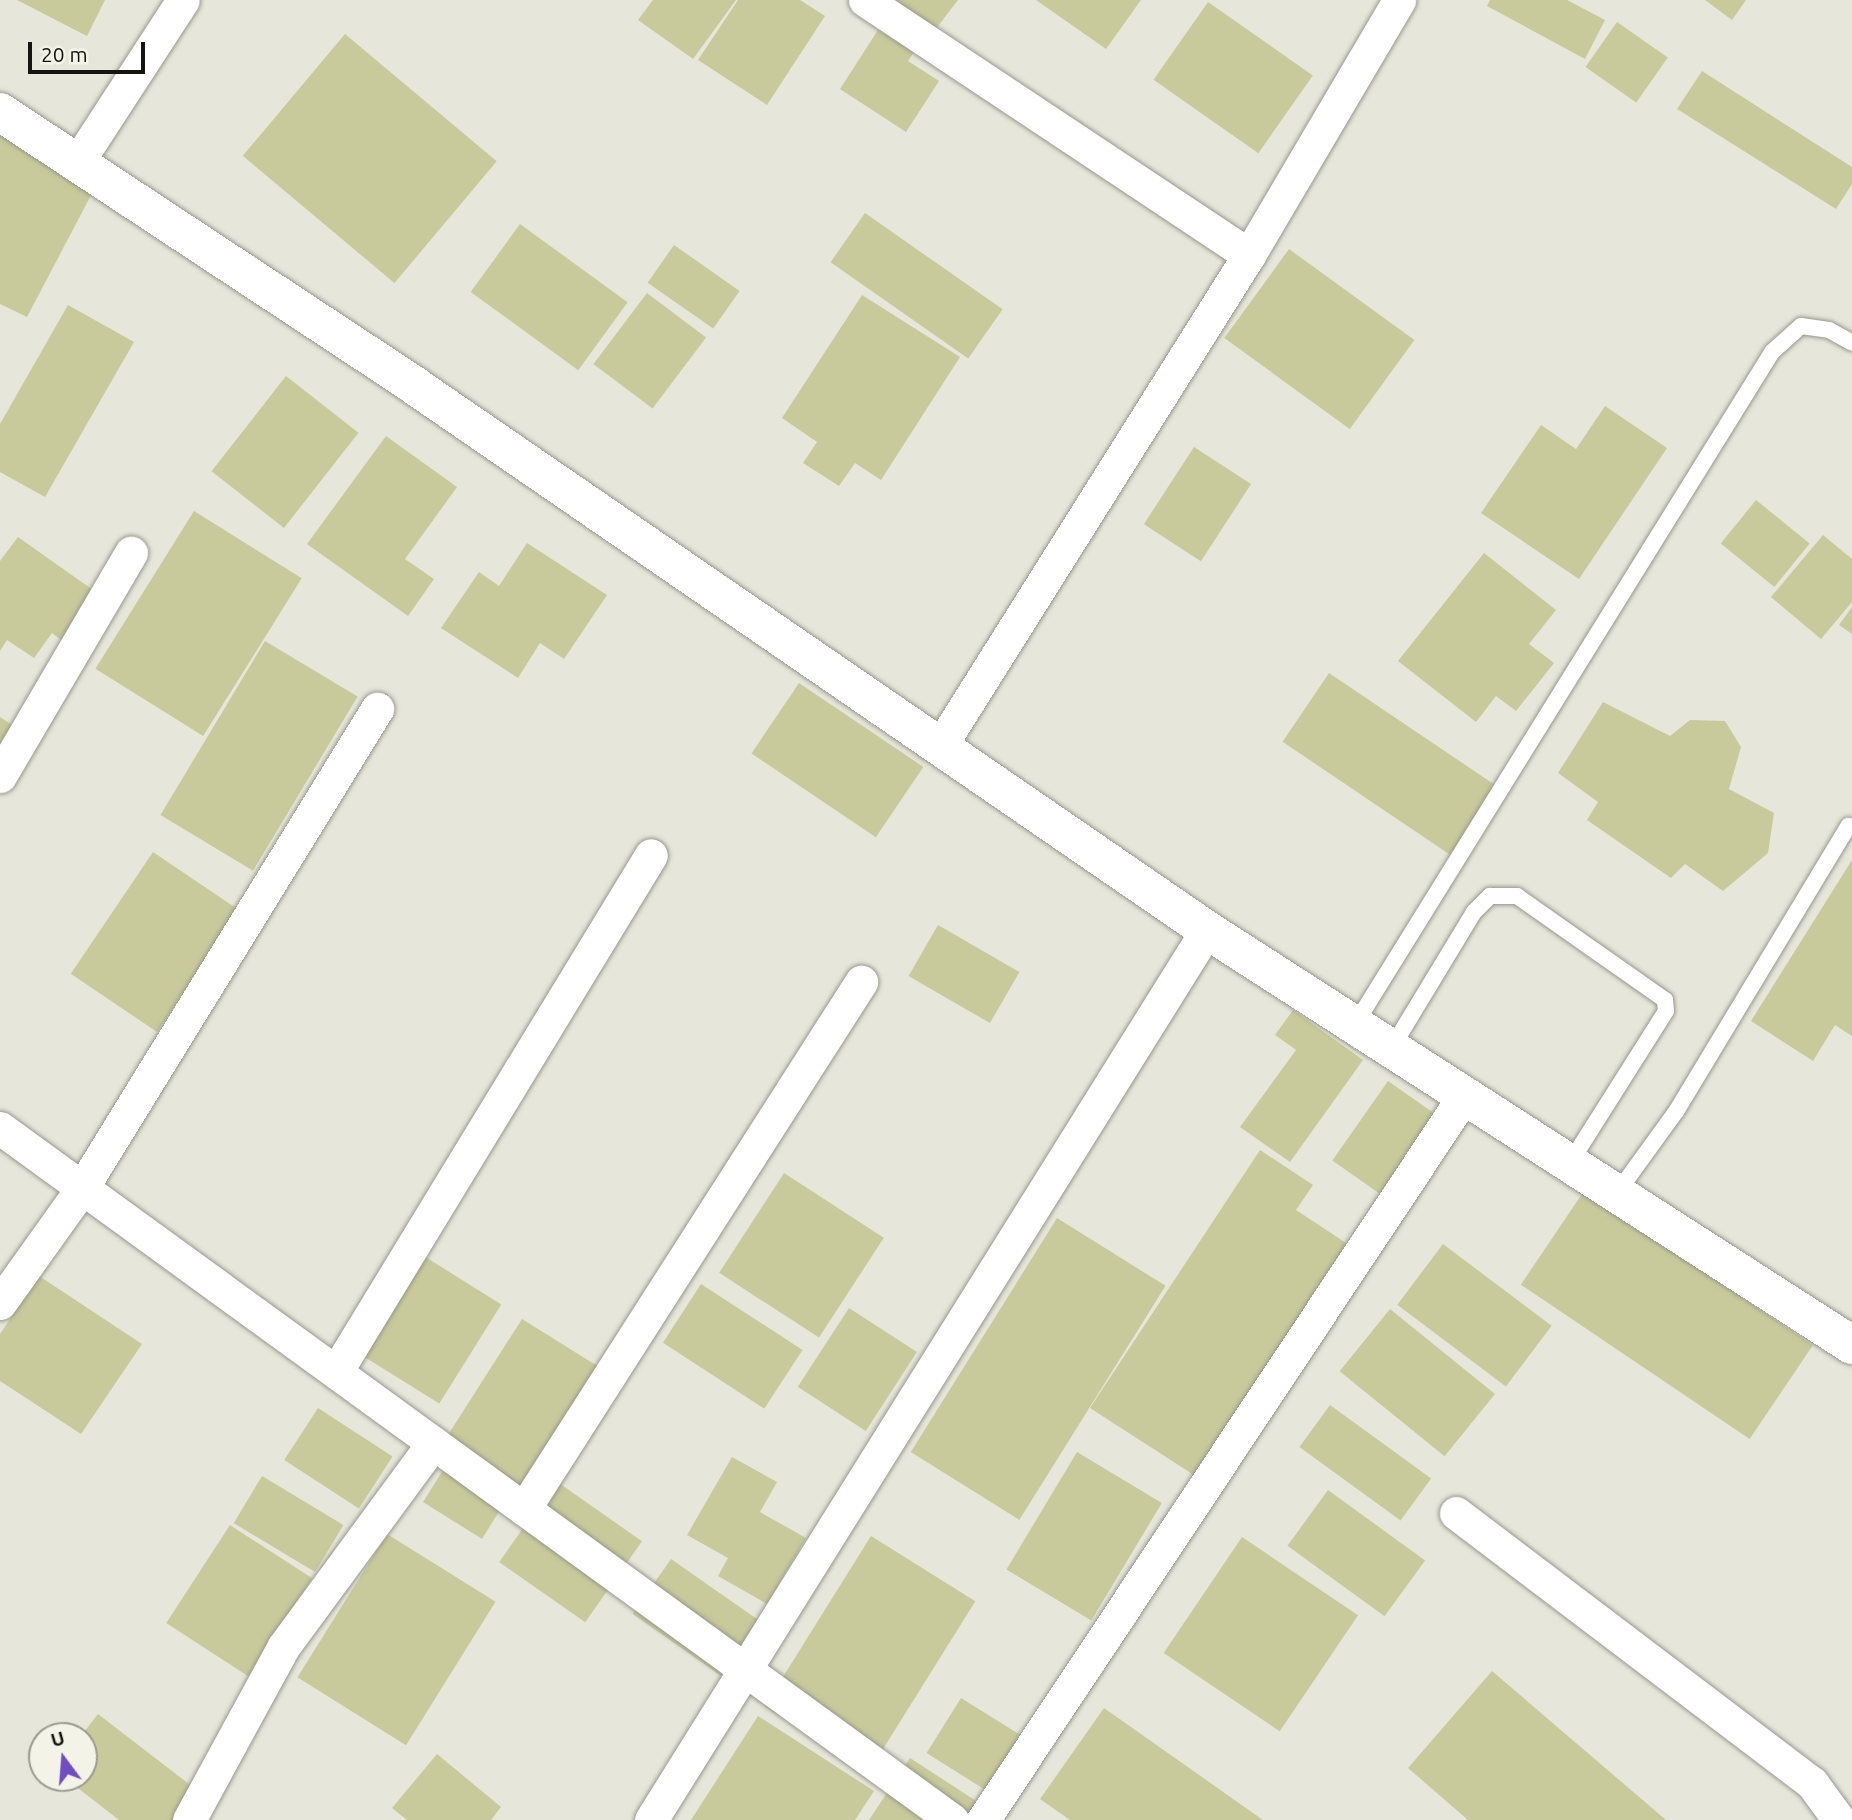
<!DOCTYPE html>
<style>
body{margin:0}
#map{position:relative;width:1852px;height:1820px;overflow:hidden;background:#e6e6da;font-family:Ubuntu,sans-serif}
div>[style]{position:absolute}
.building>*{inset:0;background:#c9ca9b;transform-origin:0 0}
.roads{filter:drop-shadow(0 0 2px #98988d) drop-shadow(0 0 2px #98988d)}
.service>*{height:16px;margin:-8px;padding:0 8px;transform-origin:8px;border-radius:8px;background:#fff}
.minor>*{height:33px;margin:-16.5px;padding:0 16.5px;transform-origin:16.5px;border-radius:16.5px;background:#fff}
.tertiary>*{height:38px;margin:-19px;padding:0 19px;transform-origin:19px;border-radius:19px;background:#fff}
span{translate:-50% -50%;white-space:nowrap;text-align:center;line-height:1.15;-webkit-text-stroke:7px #f3f3e7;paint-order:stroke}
.north{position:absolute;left:28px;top:1722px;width:70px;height:70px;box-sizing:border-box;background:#f3f3e7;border:2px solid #9a9a91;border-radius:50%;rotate:344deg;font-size:19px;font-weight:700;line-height:28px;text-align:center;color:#141410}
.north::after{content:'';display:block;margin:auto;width:24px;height:32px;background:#714cc5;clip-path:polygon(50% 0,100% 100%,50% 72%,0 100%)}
.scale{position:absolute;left:28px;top:42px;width:117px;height:32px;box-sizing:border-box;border:4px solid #141410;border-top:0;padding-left:9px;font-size:21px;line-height:24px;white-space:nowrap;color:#141410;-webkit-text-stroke:5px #f3f3e7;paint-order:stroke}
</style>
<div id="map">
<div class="building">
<div style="clip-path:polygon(17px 0,105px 0,87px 36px)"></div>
<div style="clip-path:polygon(653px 0,736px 0,693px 59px,638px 20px)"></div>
<div style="clip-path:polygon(738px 0,800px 0,825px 16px,767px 105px,698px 60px)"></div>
<div style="clip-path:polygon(894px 0,958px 0,935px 30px)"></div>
<div style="clip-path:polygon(1036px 0,1141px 0,1106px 49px)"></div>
<div style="clip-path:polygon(1490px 0,1567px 0,1605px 20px,1585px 59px,1487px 6px)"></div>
<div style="clip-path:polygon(1705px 0,1746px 0,1732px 20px)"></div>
<div style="left:1208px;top:2px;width:128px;height:95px;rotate:35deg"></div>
<div style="left:1617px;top:22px;width:62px;height:55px;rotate:35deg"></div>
<div style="clip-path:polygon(878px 30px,914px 52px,908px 61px,939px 81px,906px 132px,840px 89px)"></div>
<div style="left:345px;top:34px;width:198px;height:159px;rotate:40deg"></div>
<div style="clip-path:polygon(1702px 71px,1852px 167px,1852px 184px,1836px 209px,1677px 109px)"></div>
<div style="clip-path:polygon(0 129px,99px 180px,27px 317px,0 304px)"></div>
<div style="left:865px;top:213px;width:168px;height:60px;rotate:35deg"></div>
<div style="left:520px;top:224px;width:133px;height:84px;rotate:36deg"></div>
<div style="left:674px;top:245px;width:80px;height:46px;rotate:35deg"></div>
<div style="left:1289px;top:249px;width:155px;height:110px;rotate:36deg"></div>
<div style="left:647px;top:293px;width:74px;height:89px;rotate:37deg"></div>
<div style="clip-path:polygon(862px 295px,960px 357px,881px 480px,855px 463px,839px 486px,803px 463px,817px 442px,782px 418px)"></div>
<div style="clip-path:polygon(68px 305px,134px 342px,45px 497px,0 472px,0 424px)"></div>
<div style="left:286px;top:376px;width:92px;height:121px;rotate:38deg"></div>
<div style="clip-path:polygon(1605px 406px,1667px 448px,1579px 579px,1481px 513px,1541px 425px,1576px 449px)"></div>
<div style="clip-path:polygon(386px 436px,457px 487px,405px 559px,434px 579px,408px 616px,307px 544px)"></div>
<div style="left:1194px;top:447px;width:68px;height:92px;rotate:33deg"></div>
<div style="left:1756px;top:500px;width:69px;height:56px;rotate:39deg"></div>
<div style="left:194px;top:511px;width:127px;height:186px;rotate:32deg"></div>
<div style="clip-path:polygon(1823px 535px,1852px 559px,1852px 602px,1821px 639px,1771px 597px)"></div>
<div style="clip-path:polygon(18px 537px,100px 595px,65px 643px,52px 633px,34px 658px,7px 640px,0 651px,0 561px)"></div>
<div style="clip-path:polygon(527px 543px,607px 595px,564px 659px,540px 643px,518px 678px,441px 628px,479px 572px,499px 586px)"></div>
<div style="clip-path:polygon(1484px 553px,1556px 610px,1529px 644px,1554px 663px,1516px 711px,1496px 696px,1476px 722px,1398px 661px)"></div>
<div style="clip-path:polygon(1852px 607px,1852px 634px,1839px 625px)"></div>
<div style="left:265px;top:641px;width:108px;height:203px;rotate:31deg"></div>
<div style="left:1329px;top:673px;width:202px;height:83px;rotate:34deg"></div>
<div style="left:799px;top:683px;width:150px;height:85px;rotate:34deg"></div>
<div style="clip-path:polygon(1603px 702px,1670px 736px,1690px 720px,1725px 721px,1741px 747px,1729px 789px,1774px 813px,1768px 853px,1723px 891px,1685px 864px,1671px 878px,1587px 820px,1598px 802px,1558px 773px)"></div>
<div style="clip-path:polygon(0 717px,15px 727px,0 748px)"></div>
<div style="left:153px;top:852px;width:104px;height:147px;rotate:34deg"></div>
<div style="clip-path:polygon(1852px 860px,1852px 1036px,1835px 1025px,1813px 1061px,1751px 1021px)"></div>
<div style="left:938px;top:925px;width:94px;height:59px;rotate:30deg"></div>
<div style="clip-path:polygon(1293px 1010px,1363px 1060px,1290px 1162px,1240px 1127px,1296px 1050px,1275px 1035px)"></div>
<div style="left:1388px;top:1081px;width:58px;height:97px;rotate:35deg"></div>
<div style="clip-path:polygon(1260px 1150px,1313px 1185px,1296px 1210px,1349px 1245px,1197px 1477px,1090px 1408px)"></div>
<div style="left:784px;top:1173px;width:119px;height:119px;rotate:33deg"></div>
<div style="left:1584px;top:1191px;width:276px;height:113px;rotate:34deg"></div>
<div style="left:1057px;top:1218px;width:128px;height:276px;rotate:32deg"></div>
<div style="left:1443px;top:1244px;width:136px;height:76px;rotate:37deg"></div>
<div style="left:419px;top:1253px;width:97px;height:117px;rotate:32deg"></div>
<div style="clip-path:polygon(39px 1276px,142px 1344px,81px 1434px,0 1381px,0 1334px)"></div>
<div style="left:701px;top:1284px;width:121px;height:70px;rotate:33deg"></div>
<div style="left:849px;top:1308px;width:81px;height:94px;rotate:33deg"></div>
<div style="left:1390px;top:1309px;width:135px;height:80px;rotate:39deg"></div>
<div style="clip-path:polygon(522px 1319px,607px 1372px,525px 1501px,511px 1492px,482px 1539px,423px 1502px,458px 1446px,446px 1438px)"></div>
<div style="left:1330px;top:1405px;width:125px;height:52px;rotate:36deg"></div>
<div style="left:318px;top:1408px;width:89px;height:62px;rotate:33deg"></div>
<div style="left:1077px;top:1452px;width:99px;height:137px;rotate:31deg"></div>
<div style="clip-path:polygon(732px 1457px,777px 1482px,760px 1512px,806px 1538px,767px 1604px,718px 1576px,728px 1558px,687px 1535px)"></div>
<div style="left:262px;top:1476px;width:95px;height:55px;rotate:31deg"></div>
<div style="left:556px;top:1481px;width:105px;height:99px;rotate:35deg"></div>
<div style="left:1328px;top:1490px;width:120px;height:69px;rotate:36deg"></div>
<div style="left:230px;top:1525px;width:98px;height:117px;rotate:33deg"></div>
<div style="left:387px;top:1534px;width:128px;height:169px;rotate:32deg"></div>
<div style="left:871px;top:1536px;width:123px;height:201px;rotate:32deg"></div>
<div style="left:1242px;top:1537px;width:140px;height:140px;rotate:34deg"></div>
<div style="left:671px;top:1559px;width:110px;height:67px;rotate:35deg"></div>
<div style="clip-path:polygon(1492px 1671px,1666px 1820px,1468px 1820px,1408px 1768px)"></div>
<div style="left:961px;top:1698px;width:78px;height:65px;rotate:32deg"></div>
<div style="clip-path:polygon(1104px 1708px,1263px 1820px,1070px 1820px,1040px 1799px)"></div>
<div style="clip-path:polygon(98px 1714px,198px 1791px,175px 1820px,119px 1820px,65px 1778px,84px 1778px,81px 1736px)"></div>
<div style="clip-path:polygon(758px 1716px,874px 1791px,855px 1820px,691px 1820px)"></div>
<div style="clip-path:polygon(437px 1754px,501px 1807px,491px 1820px,407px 1820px,392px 1808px)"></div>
<div style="clip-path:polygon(910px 1758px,987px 1808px,979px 1820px,869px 1820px)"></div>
</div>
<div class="roads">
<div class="service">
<div style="left:1354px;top:1026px;width:793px;rotate:-58.19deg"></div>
<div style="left:1772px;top:352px;width:39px;rotate:-42deg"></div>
<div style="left:1801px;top:326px;width:28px;rotate:8deg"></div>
<div style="left:1829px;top:330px;width:26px;rotate:29deg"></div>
<div style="left:1391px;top:1049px;width:160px;rotate:-58.8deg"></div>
<div style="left:1474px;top:912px;width:23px;rotate:-45deg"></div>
<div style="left:1490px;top:896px;width:27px"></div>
<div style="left:1517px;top:896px;width:181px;rotate:35.1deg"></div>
<div style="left:1665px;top:1000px;width:11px;rotate:85deg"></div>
<div style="left:1666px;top:1011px;width:180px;rotate:122.3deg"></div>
<div style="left:1617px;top:1193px;width:102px;rotate:-54.1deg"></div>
<div style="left:1677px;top:1110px;width:332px;rotate:-58.9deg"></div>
</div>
<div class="minor">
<div style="left:865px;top:0;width:461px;rotate:33.6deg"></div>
<div style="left:77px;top:163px;width:194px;rotate:-57deg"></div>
<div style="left:939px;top:748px;width:582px;rotate:-57.84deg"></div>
<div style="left:1249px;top:255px;width:296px;rotate:-59.5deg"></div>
<div style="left:0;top:776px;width:259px;rotate:-59.6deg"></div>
<div style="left:0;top:1128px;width:1177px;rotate:36.01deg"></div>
<div style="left:0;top:1303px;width:141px;rotate:-54.5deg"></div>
<div style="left:82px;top:1188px;width:563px;rotate:-58.37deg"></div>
<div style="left:336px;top:1372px;width:605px;rotate:-58.65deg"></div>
<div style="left:524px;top:1509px;width:626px;rotate:-57.4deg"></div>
<div style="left:1456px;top:1513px;width:447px;rotate:37.2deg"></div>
<div style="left:1812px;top:1783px;width:46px;rotate:53.9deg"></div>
<div style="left:189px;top:1820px;width:198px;rotate:-61.4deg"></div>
<div style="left:284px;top:1646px;width:252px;rotate:-53.7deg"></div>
<div style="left:651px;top:1820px;width:1049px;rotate:-58.01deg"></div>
<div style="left:983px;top:1820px;width:869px;rotate:-56.4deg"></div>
</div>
<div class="tertiary">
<div style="left:0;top:112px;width:497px;rotate:33.4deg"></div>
<div style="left:415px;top:386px;width:961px;rotate:34.48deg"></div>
<div style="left:1207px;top:930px;width:767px;rotate:32.76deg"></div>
</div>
</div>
<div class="north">U</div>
<div class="scale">20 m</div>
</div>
